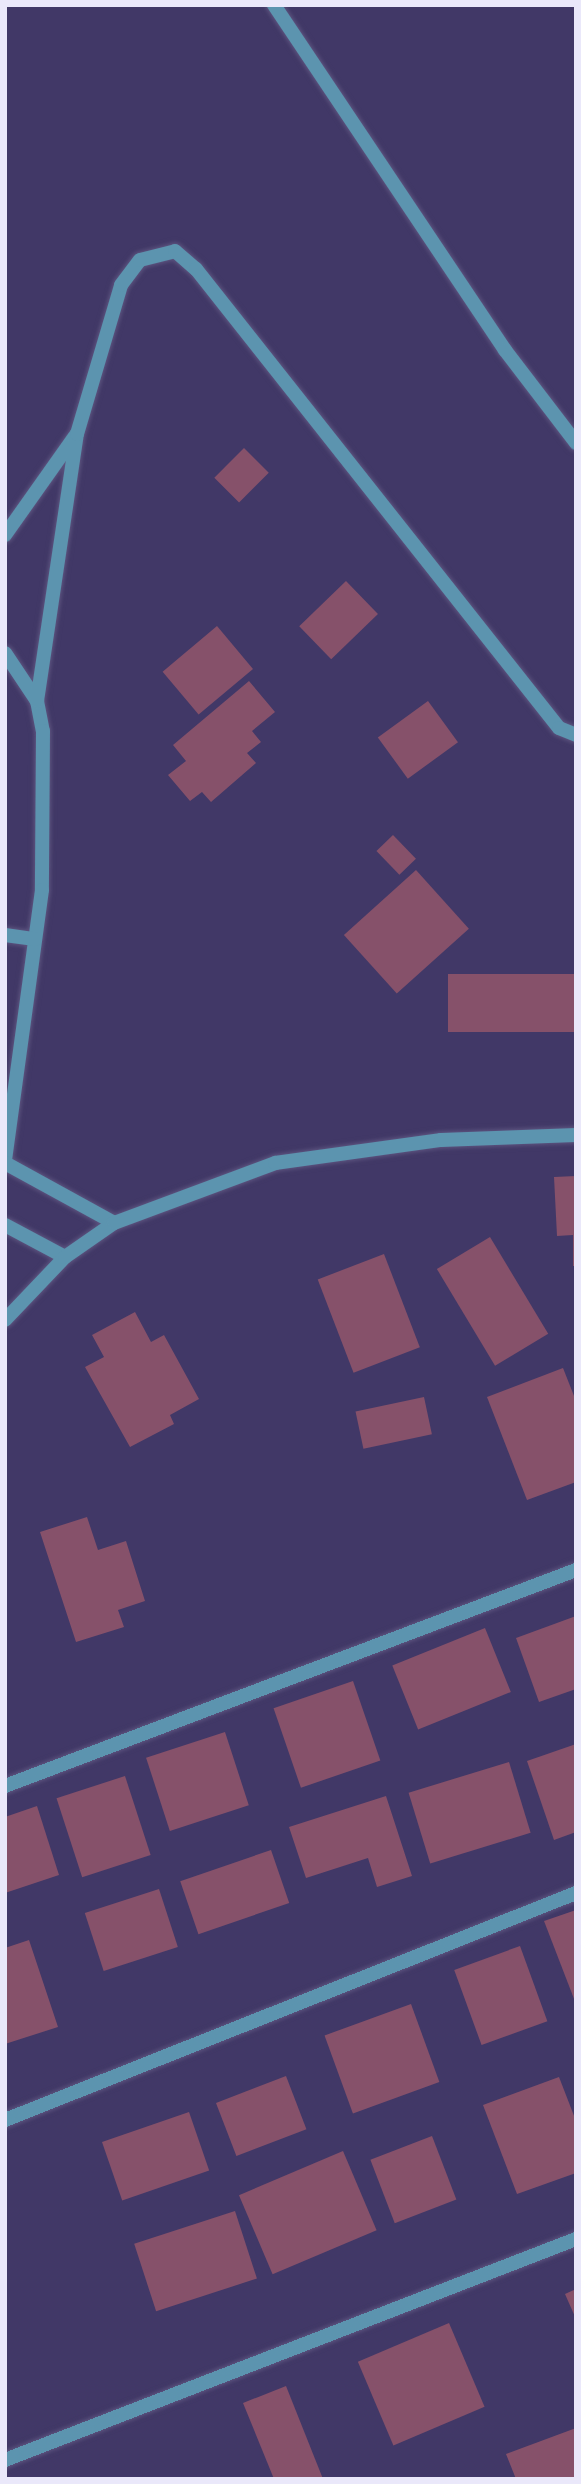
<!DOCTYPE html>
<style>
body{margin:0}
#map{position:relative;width:581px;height:2484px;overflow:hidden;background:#413867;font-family:Figtree,sans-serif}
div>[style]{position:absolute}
.building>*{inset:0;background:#86516a;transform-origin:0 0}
.roads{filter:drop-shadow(0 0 2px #5c547f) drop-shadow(0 0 2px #5c547f)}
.street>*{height:14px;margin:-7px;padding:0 7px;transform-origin:7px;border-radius:7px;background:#5c94af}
span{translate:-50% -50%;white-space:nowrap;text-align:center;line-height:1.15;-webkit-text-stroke:6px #27243a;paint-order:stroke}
.frame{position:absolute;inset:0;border:7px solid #eae8fa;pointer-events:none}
</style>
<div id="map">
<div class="building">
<div style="left:244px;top:448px;width:35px;height:42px;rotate:45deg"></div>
<div style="left:346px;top:581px;width:46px;height:65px;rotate:46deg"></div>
<div style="left:217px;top:626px;width:56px;height:71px;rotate:50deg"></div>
<div style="clip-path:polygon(249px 681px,275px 712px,252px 731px,261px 742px,247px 753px,256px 763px,211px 802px,202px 792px,190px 801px,168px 775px,186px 761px,173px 745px)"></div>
<div style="left:428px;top:701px;width:51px;height:62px;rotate:54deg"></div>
<div style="left:393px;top:835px;width:33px;height:23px;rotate:46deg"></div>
<div style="left:416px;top:870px;width:79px;height:97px;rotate:48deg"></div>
<div style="left:576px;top:974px;width:58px;height:128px;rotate:90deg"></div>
<div style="clip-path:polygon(576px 1176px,576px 1266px,573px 1266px,573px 1235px,557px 1236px,554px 1177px)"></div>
<div style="left:490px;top:1237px;width:113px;height:62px;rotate:59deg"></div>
<div style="left:384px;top:1254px;width:100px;height:71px;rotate:69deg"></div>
<div style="clip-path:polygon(135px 1312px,151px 1342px,164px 1335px,199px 1399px,170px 1415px,174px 1424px,130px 1447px,85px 1367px,104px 1357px,92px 1335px)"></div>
<div style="clip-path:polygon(563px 1368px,576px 1401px,576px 1482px,527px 1500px,487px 1397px)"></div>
<div style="left:424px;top:1397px;width:38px;height:70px;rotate:78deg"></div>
<div style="clip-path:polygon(87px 1517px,98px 1550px,126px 1541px,145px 1601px,118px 1610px,124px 1627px,76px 1642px,40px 1532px)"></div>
<div style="clip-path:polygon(576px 1616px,576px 1689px,539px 1702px,516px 1638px)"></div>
<div style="left:485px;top:1628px;width:69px;height:100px;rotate:68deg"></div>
<div style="left:353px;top:1681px;width:84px;height:84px;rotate:71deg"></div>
<div style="left:225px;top:1732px;width:77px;height:83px;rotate:72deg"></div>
<div style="clip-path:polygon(576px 1744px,576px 1832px,554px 1840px,527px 1761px)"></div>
<div style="left:509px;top:1762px;width:74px;height:105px;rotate:73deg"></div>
<div style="left:125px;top:1776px;width:83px;height:72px;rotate:72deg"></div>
<div style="clip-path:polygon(386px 1796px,412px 1876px,377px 1887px,368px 1858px,306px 1878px,289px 1827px)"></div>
<div style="clip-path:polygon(37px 1806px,59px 1875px,5px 1893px,5px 1817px)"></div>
<div style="left:271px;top:1850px;width:56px;height:96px;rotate:71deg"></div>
<div style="left:159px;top:1889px;width:61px;height:78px;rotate:72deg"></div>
<div style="clip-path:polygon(576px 1910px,576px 2004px,544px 1921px)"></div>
<div style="clip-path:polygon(29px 1940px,58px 2027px,5px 2044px,5px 1948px)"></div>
<div style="left:520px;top:1946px;width:80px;height:70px;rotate:70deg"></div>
<div style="left:411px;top:2004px;width:83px;height:92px;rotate:70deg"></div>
<div style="left:286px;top:2076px;width:57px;height:75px;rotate:69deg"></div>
<div style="clip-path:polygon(559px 2077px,576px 2121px,576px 2173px,517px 2194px,483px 2105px)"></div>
<div style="left:189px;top:2112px;width:62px;height:92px;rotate:71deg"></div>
<div style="left:432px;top:2136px;width:68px;height:66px;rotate:69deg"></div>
<div style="left:343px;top:2151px;width:86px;height:113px;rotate:67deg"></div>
<div style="left:235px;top:2211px;width:71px;height:106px;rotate:72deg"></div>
<div style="clip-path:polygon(576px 2289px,576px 2319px,565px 2294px)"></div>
<div style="left:449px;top:2323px;width:91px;height:99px;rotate:67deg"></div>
<div style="clip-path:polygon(286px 2386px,323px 2479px,274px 2479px,243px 2403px)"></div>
<div style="clip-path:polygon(576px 2428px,576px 2479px,516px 2479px,506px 2454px)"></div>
</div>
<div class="roads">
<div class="street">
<div style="left:274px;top:5px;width:415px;rotate:56.2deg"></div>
<div style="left:505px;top:350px;width:117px;rotate:52.6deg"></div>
<div style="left:5px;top:535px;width:121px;rotate:-54.7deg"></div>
<div style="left:5px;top:653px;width:58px;rotate:56.3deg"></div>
<div style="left:37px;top:701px;width:31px;rotate:79deg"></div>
<div style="left:43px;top:731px;width:159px;rotate:90.4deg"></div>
<div style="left:42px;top:890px;width:272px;rotate:97.8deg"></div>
<div style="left:37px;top:701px;width:270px;rotate:-81.5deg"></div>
<div style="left:77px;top:434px;width:155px;rotate:-73.5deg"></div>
<div style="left:121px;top:285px;width:31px;rotate:-53deg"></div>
<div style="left:140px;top:260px;width:36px;rotate:-14deg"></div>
<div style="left:175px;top:251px;width:28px;rotate:41deg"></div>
<div style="left:196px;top:269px;width:585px;rotate:51.66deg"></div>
<div style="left:559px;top:728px;width:18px;rotate:22deg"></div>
<div style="left:5px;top:935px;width:30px;rotate:8deg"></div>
<div style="left:5px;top:1163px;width:124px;rotate:28.8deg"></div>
<div style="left:5px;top:1225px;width:68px;rotate:28.1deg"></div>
<div style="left:5px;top:1320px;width:87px;rotate:-46.4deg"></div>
<div style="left:65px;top:1257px;width:60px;rotate:-34.8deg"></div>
<div style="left:114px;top:1223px;width:172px;rotate:-20.4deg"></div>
<div style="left:275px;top:1163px;width:168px;rotate:-7.9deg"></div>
<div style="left:441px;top:1140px;width:135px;rotate:-2.1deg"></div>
<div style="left:5px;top:1786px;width:610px;rotate:-20.72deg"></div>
<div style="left:5px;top:2120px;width:614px;rotate:-21.68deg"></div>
<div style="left:5px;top:2460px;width:612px;rotate:-21.16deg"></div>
</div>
</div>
<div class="frame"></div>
</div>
